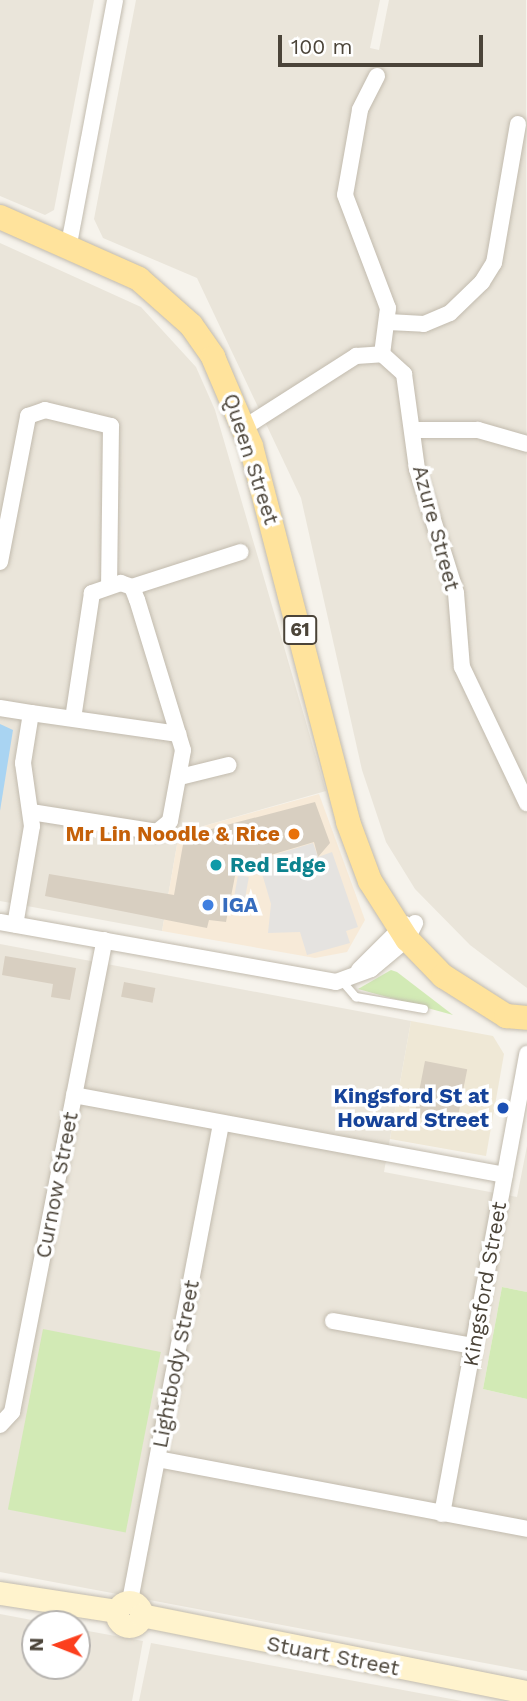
<!DOCTYPE html>
<style>
body{margin:0}
#map{position:relative;width:527px;height:1701px;overflow:hidden;background:#f6f3ec;font-family:"Work Sans",sans-serif}
div>[style]{position:absolute}
.residential>*{inset:0;background:#eae5da}
.commercial>*{inset:0;background:#f7ead8}
.education>*{inset:0;background:#efe8d6}
.green>*{inset:0;background:#d2eab5;transform-origin:0 0}
.parking>*{inset:0;background:#e5e3e0;transform-origin:0 0}
.water>*{inset:0;background:#a9d4f2}
.building>*{inset:0;background:#d8cfc1;transform-origin:0 0}
.roads{filter:drop-shadow(0 0 2px #c2bbae) drop-shadow(0 0 2px #c2bbae)}
.lane>*{height:8px;margin:-4px;padding:0 4px;transform-origin:4px;border-radius:4px;background:#fff}
.street>*{height:16px;margin:-8px;padding:0 8px;transform-origin:8px;border-radius:8px;background:#fff}
.secondary>*{height:23px;margin:-11.5px;padding:0 11.5px;transform-origin:11.5px;border-radius:11.5px;background:#fff3cd}
.secondary>.ring{margin:-11.5px;padding:0;box-sizing:content-box;background:none;border:23px solid #fff3cd;border-radius:50%}
.primary>*{height:24px;margin:-12px;padding:0 12px;transform-origin:12px;border-radius:12px;background:#ffe39c}
.dots>*{width:19px;height:19px;translate:-50% -50%;box-sizing:border-box;border:4px solid #fff;border-radius:50%}
span{translate:-50% -50%;white-space:nowrap;text-align:center;line-height:1.15;-webkit-text-stroke:7px #fff;paint-order:stroke}
.shield-label span{padding:2px 5px;background:#fff;border:2px solid;border-radius:5px;-webkit-text-stroke-width:0}
.shield-label{font-size:19px;color:#4b4439;font-weight:700}
.street-label{font-size:21px;color:#4b4439}
.food-label{font-size:21px;color:#c56008;font-weight:700}
.right{translate:-100% -50%;text-align:right}
.culture-label{font-size:21px;color:#0d838f;font-weight:700}
.left{translate:0 -50%;text-align:left}
.shop-label{font-size:21px;color:#366cbe;font-weight:700}
.transit-label{font-size:21px;color:#164399;font-weight:700}
.north{position:absolute;left:21px;top:1610px;width:70px;height:70px;box-sizing:border-box;background:#fff;border:2px solid #b7b4b0;border-radius:50%;rotate:271deg;font-size:19px;font-weight:700;line-height:28px;text-align:center;color:#4b4439}
.north::after{content:'';display:block;margin:auto;width:24px;height:32px;background:#fc3f1d;clip-path:polygon(50% 0,100% 100%,50% 72%,0 100%)}
.scale{position:absolute;left:278px;top:35px;width:205px;height:32px;box-sizing:border-box;border:4px solid #4b4439;border-top:0;padding-left:9px;font-size:21px;line-height:24px;white-space:nowrap;color:#4b4439;-webkit-text-stroke:5px #fff;paint-order:stroke}
</style>
<div id="map">
<div class="residential">
<div style="clip-path:polygon(0 0,94px 0,54px 210px,45px 215px,0 196px)"></div>
<div style="clip-path:polygon(136px 0,380px 0,370px 48px,379px 50px,389px 0,526px 0,527px 988px,470px 945px,415px 889px,386px 842px,362px 770px,301px 498px,197px 278px,103px 238px,94px 219px)"></div>
<div style="clip-path:polygon(0 243px,141px 307px,196px 367px,215px 410px,326px 791px,179px 833px,162px 931px,0 901px)"></div>
<div style="clip-path:polygon(0 944px,411px 1021px,384px 1172px,517px 1197px,527px 1146px,527px 1292px,502px 1287px,483px 1389px,527px 1399px,527px 1671px,0 1572px)"></div>
<div style="clip-path:polygon(0 1614px,53px 1624px,35px 1624px,35px 1666px,77px 1666px,77px 1629px,143px 1641px,132px 1701px,0 1701px)"></div>
<div style="clip-path:polygon(151px 1643px,462px 1701px,139px 1701px)"></div>
</div>
<div class="commercial">
<div style="clip-path:polygon(319px 794px,365px 920px,347px 952px,315px 958px,162px 931px,179px 833px)"></div>
</div>
<div class="education">
<div style="clip-path:polygon(411px 1021px,493px 1036px,504px 1054px,486px 1156px,390px 1139px)"></div>
</div>
<div class="green">
<div style="clip-path:polygon(391px 970px,397px 972px,453px 1015px,358px 989px)"></div>
<div style="clip-path:polygon(502px 1287px,527px 1292px,527px 1399px,483px 1389px)"></div>
<div style="left:43px;top:1329px;width:120px;height:184px;rotate:11deg"></div>
</div>
<div class="parking">
<div style="clip-path:polygon(313px 843px,318px 857px,332px 852px,358px 927px,346px 931px,350px 943px,307px 955px,300px 932px,268px 933px,271px 904px,258px 860px)"></div>
<div style="left:238px;top:875px;width:11px;height:37px;rotate:10deg"></div>
</div>
<div class="water">
<div style="clip-path:polygon(0 724px,13px 730px,0 811px)"></div>
</div>
<div class="building">
<div style="clip-path:polygon(315px 802px,330px 843px,318px 857px,314px 842px,251px 861px,253px 870px,235px 876px,226px 922px,209px 920px,207px 928px,45px 896px,49px 874px,174px 895px,184px 839px,197px 841px,196px 833px)"></div>
<div style="clip-path:polygon(5px 956px,76px 968px,70px 1000px,51px 997px,53px 984px,2px 975px)"></div>
<div style="left:124px;top:982px;width:32px;height:15px;rotate:11deg"></div>
<div style="left:425px;top:1061px;width:43px;height:57px;rotate:11deg"></div>
</div>
<div class="roads">
<div class="lane">
<div style="left:341px;top:980px;width:23px;rotate:49deg"></div>
<div style="left:356px;top:997px;width:69px;rotate:10deg"></div>
</div>
<div class="street">
<div style="left:377px;top:76px;width:38px;rotate:117deg"></div>
<div style="left:360px;top:110px;width:86px;rotate:100deg"></div>
<div style="left:345px;top:195px;width:121px;rotate:69.2deg"></div>
<div style="left:388px;top:308px;width:46px;rotate:97.4deg"></div>
<div style="left:69px;top:244px;width:248px;rotate:-79.3deg"></div>
<div style="left:388px;top:322px;width:36px;rotate:3deg"></div>
<div style="left:424px;top:324px;width:28px;rotate:-23deg"></div>
<div style="left:450px;top:313px;width:45px;rotate:-44.1deg"></div>
<div style="left:482px;top:282px;width:22px;rotate:-58deg"></div>
<div style="left:494px;top:263px;width:141px;rotate:-80.2deg"></div>
<div style="left:245px;top:427px;width:132px;rotate:-32.6deg"></div>
<div style="left:356px;top:356px;width:26px;rotate:-4deg"></div>
<div style="left:382px;top:354px;width:30px;rotate:42deg"></div>
<div style="left:404px;top:374px;width:96px;rotate:82.2deg"></div>
<div style="left:417px;top:469px;width:130px;rotate:72.5deg"></div>
<div style="left:456px;top:593px;width:74px;rotate:85.4deg"></div>
<div style="left:462px;top:667px;width:151px;rotate:64.5deg"></div>
<div style="left:415px;top:430px;width:63px"></div>
<div style="left:478px;top:430px;width:51px;rotate:15.9deg"></div>
<div style="left:0;top:562px;width:149px;rotate:-79.1deg"></div>
<div style="left:28px;top:416px;width:18px;rotate:-19deg"></div>
<div style="left:45px;top:410px;width:68px;rotate:13.6deg"></div>
<div style="left:111px;top:426px;width:157px;rotate:90.7deg"></div>
<div style="left:132px;top:587px;width:114px;rotate:-17.8deg"></div>
<div style="left:0;top:708px;width:31px;rotate:9deg"></div>
<div style="left:31px;top:713px;width:51px;rotate:99.1deg"></div>
<div style="left:23px;top:763px;width:64px;rotate:81.9deg"></div>
<div style="left:32px;top:826px;width:100px;rotate:99.7deg"></div>
<div style="left:31px;top:713px;width:149px;rotate:8.1deg"></div>
<div style="left:180px;top:777px;width:50px;rotate:-13.8deg"></div>
<div style="left:31px;top:812px;width:128px;rotate:9deg"></div>
<div style="left:157px;top:832px;width:17px;rotate:-40deg"></div>
<div style="left:170px;top:821px;width:72px;rotate:-79.6deg"></div>
<div style="left:183px;top:750px;width:157px;rotate:-107deg"></div>
<div style="left:137px;top:600px;width:14px;rotate:-111deg"></div>
<div style="left:132px;top:587px;width:12px;rotate:-160deg"></div>
<div style="left:121px;top:583px;width:31px;rotate:161deg"></div>
<div style="left:92px;top:593px;width:126px;rotate:98.6deg"></div>
<div style="left:0;top:922px;width:341px;rotate:10.1deg"></div>
<div style="left:336px;top:982px;width:37px;rotate:-20deg"></div>
<div style="left:371px;top:969px;width:47px;rotate:-39.8deg"></div>
<div style="left:407px;top:939px;width:18px;rotate:-63deg"></div>
<div style="left:359px;top:970px;width:65px;rotate:-45deg"></div>
<div style="left:74px;top:1095px;width:438px;rotate:10.5deg"></div>
<div style="left:333px;top:1321px;width:142px;rotate:10.1deg"></div>
<div style="left:0;top:1425px;width:18px;rotate:-47deg"></div>
<div style="left:12px;top:1412px;width:481px;rotate:-78.9deg"></div>
<div style="left:158px;top:1459px;width:376px;rotate:10.7deg"></div>
<div style="left:442px;top:1514px;width:468px;rotate:-79.5deg"></div>
<div style="left:130px;top:1601px;width:484px;rotate:-79.2deg"></div>
</div>
<div class="secondary">
<div style="left:0;top:1593px;width:117px;rotate:8.8deg"></div>
<div class="ring" style="left:117px;top:1602px;width:1px;height:1px"></div>
<div style="left:141px;top:1615px;width:394px;rotate:11.3deg"></div>
</div>
<div class="primary">
<div style="left:0;top:217px;width:152px;rotate:24deg"></div>
<div style="left:139px;top:279px;width:69px;rotate:41.5deg"></div>
<div style="left:191px;top:325px;width:39px;rotate:55deg"></div>
<div style="left:213px;top:357px;width:97px;rotate:66.9deg"></div>
<div style="left:251px;top:446px;width:388px;rotate:75.5deg"></div>
<div style="left:348px;top:822px;width:63px;rotate:69.6deg"></div>
<div style="left:370px;top:881px;width:69px;rotate:57.5deg"></div>
<div style="left:407px;top:939px;width:52px;rotate:45.8deg"></div>
<div style="left:443px;top:976px;width:75px;rotate:32.4deg"></div>
<div style="left:506px;top:1016px;width:21px;rotate:5deg"></div>
</div>
</div>
<div class="dots">
<div style="left:294px;top:834px;background:#e8710a"></div>
<div style="left:216px;top:865px;background:#0f9aa8"></div>
<div style="left:208px;top:905px;background:#3f7fe0"></div>
<div style="left:503px;top:1108px;background:#1a4fb4"></div>
</div>
<div class="shield-label">
<span style="left:300px;top:630px">61</span>
</div>
<div class="street-label">
<span style="left:251px;top:459px;rotate:72deg">Queen Street</span>
<span style="left:436px;top:528px;rotate:75deg">Azure Street</span>
<span style="left:57px;top:1185px;rotate:-79deg">Curnow Street</span>
<span style="left:485px;top:1284px;rotate:-80deg">Kingsford Street</span>
<span style="left:176px;top:1364px;rotate:-79deg">Lightbody Street</span>
<span style="left:333px;top:1656px;rotate:11deg">Stuart Street</span>
</div>
<div class="food-label">
<span class="right" style="left:280px;top:834px">Mr Lin Noodle &amp; Rice</span>
</div>
<div class="culture-label">
<span class="left" style="left:230px;top:865px">Red Edge</span>
</div>
<div class="shop-label">
<span class="left" style="left:222px;top:905px">IGA</span>
</div>
<div class="transit-label">
<span class="right" style="left:489px;top:1108px">Kingsford St at<br>Howard Street</span>
</div>
<div class="north">N</div>
<div class="scale">100 m</div>
</div>
